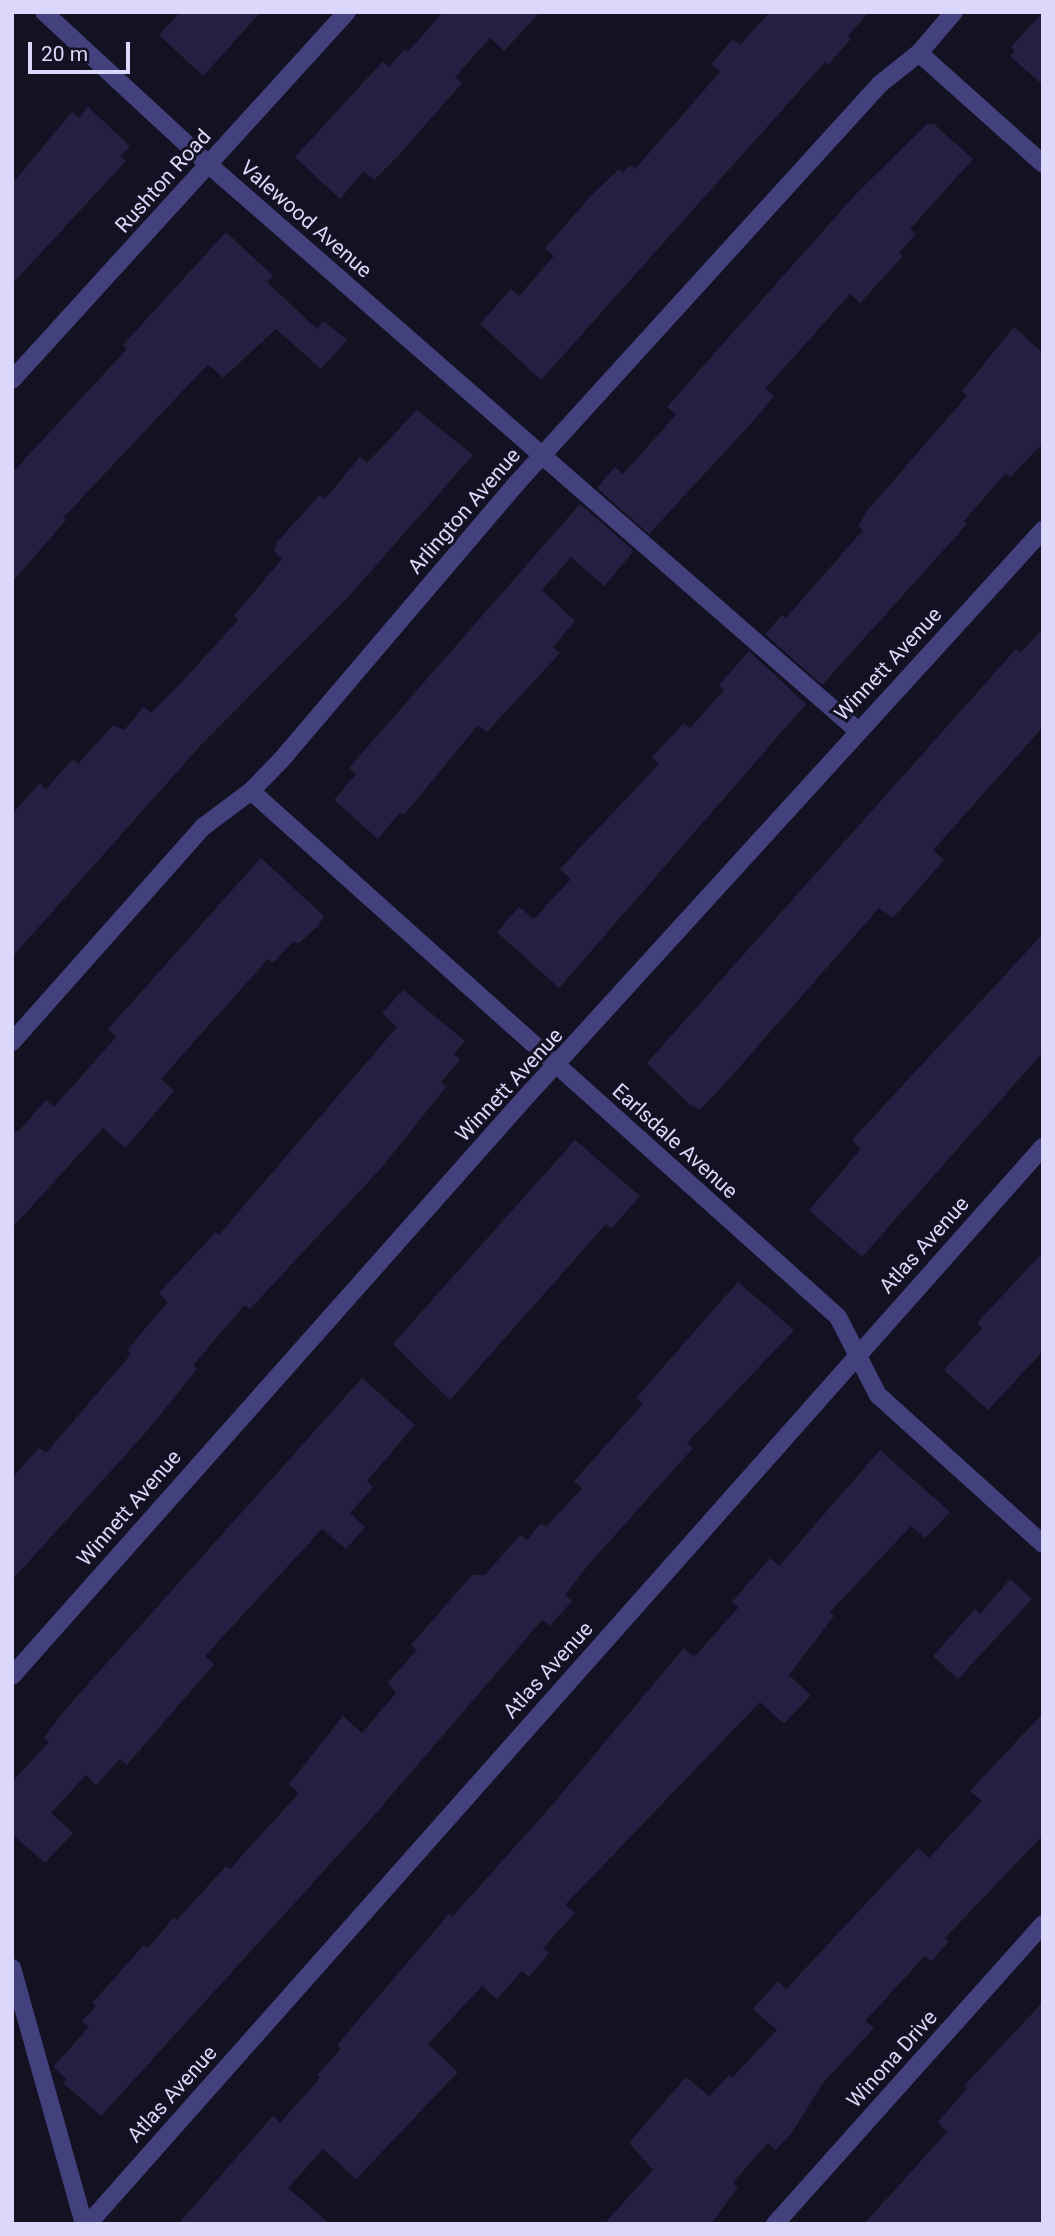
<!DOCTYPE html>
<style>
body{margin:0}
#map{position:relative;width:1055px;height:2236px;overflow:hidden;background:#141123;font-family:Roboto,sans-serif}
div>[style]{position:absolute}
.building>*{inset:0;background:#261f42}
.minor>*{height:18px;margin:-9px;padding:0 9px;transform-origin:9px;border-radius:9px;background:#43417d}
span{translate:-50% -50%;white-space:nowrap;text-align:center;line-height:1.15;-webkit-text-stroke:6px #141123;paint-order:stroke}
.street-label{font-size:21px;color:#dbd8fb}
.frame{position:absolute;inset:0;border:14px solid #dbd8fb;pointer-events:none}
.scale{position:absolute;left:28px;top:42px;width:102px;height:32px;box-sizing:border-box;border:4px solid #dbd8fb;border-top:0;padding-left:9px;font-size:21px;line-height:24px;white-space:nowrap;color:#dbd8fb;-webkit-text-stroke:5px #141123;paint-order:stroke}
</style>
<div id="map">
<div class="building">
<div style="clip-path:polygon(180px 12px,261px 12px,203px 76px,159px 35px)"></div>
<div style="clip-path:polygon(443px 12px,540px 12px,504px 51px,490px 38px,455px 77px,462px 83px,398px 156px,374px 180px,364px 171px,340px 199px,295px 157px,383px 61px,389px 67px,405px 49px,408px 52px)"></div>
<div style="clip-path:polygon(770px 12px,869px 12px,848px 36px,851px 39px,828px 65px,825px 62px,541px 380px,480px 324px,511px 289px,519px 296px,554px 256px,545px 248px,589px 198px,619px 169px,623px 173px,630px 165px,635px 169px,699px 96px,720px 72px,711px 64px,733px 39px,740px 45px)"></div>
<div style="clip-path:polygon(1043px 12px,1043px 85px,1010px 56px,1015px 51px,1011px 47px)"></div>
<div style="clip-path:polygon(88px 107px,130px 146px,120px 156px,126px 161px,12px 284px,12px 184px,72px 112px,79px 118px)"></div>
<div style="clip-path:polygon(927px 124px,934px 124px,973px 159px,910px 229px,916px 234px,899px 253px,903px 256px,860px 303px,850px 294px,765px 389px,774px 396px,755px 419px,649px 534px,597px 488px,615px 467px,623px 474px,676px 415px,667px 407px,855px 195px)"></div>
<div style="clip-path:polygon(226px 232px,273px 276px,267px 282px,317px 329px,324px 321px,347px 340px,321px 369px,276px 329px,223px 378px,208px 364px,63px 518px,66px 520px,12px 582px,12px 473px,127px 349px,123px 345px)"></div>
<div style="clip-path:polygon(1014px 327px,1043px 353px,1043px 443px,1010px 477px,1006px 473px,964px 521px,967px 524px,822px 685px,765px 634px,782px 615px,786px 618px,863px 530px,858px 526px,867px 511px,967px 396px,962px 391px)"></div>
<div style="clip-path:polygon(417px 410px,473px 455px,351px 594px,201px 745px,12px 957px,12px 814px,40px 783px,46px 789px,73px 759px,78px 764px,113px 725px,124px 730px,144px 707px,151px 713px,181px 683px,239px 619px,234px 616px,282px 559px,274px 551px,277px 542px,320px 495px,325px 499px,360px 457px,367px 463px)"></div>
<div style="clip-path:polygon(580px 504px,634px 551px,604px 586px,571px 557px,542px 590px,575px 621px,553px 647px,560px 653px,487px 732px,478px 725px,404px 815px,400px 812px,378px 839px,334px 800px,356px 774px,349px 768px)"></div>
<div style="clip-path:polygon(1043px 629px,1043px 727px,933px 850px,944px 860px,893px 918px,879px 908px,720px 1089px,700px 1110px,690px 1105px,647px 1063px,1016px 649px,1020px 653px)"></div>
<div style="clip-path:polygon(749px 651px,806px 704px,559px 988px,497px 932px,519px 907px,534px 919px,571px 879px,560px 869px,659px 764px,652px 757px,684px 723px,690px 728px,724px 690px,719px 685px)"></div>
<div style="clip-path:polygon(261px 858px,324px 916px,318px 926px,298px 944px,294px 941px,273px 963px,268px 959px,183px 1054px,161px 1079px,174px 1091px,125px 1148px,103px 1128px,12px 1228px,12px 1131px,19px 1131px,46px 1100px,54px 1107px,116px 1037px,108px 1029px)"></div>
<div style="clip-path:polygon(1043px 934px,1043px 1052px,862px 1257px,809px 1210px,861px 1149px,852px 1140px)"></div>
<div style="clip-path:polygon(403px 990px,465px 1041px,454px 1054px,460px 1060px,441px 1082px,446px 1087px,383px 1166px,250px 1309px,245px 1305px,193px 1365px,197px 1369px,148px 1430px,12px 1580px,12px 1478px,39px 1448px,46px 1453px,131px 1354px,127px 1350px,168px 1302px,159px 1293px,216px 1232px,219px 1235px,397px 1027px,382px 1013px)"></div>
<div style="clip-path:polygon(575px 1140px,640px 1196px,611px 1229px,606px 1224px,450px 1400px,393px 1344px)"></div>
<div style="clip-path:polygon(1043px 1252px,1043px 1351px,988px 1410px,944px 1370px,982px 1328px,977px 1323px)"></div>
<div style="clip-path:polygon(738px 1282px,794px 1330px,687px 1443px,693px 1448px,589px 1564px,565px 1595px,572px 1601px,550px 1626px,542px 1620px,371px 1819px,101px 2116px,63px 2083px,67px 2079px,53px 2067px,89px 2027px,82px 2021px,96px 2006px,92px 2003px,144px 1945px,148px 1948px,174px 1917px,177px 1920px,226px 1866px,230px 1869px,299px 1793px,289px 1784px,343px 1716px,362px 1733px,396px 1693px,388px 1682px,417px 1650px,411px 1645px,472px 1575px,485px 1575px,520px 1535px,527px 1540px,541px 1523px,546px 1527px,582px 1488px,574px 1481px,643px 1404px,636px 1398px)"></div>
<div style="clip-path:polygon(362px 1378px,415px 1425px,367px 1481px,373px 1487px,350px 1513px,365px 1527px,346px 1549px,322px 1529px,205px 1656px,214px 1664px,127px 1765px,120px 1759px,96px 1785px,86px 1775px,51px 1813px,73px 1833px,45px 1863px,12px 1834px,12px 1782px,49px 1742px,44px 1738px,64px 1711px)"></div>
<div style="clip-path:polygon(880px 1450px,950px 1512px,925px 1538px,911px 1526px,830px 1612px,834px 1616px,789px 1675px,811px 1695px,784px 1724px,760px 1702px,565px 1905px,575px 1913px,543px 1948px,549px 1953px,529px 1977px,522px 1971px,497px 1999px,482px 1986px,428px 2044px,458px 2072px,356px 2179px,323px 2149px,288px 2188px,330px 2224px,178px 2224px,273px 2116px,280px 2123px,320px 2078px,317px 2075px,341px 2049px,337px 2045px,449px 1914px,452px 1917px,547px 1811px,684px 1648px,694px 1657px,739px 1607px,732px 1602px,770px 1558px,779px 1566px)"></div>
<div style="clip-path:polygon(1010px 1579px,1032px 1599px,958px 1679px,933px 1656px,975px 1609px,980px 1614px)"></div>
<div style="clip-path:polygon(1043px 1713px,1043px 1835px,945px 1938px,949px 1941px,932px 1961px,925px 1956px,865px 2021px,874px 2028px,823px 2083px,793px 2131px,776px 2150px,768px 2143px,733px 2182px,738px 2187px,711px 2224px,604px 2224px,653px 2170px,629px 2143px,686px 2077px,709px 2096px,729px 2075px,732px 2078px,777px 2030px,753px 2009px,778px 1981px,786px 1989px,918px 1848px,929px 1858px,982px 1801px,970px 1791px)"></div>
<div style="clip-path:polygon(1043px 2002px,1043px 2224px,864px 2224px,947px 2132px,938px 2122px,967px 2088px,964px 2086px)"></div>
</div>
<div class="minor">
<div style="left:44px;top:12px;width:224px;rotate:42.8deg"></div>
<div style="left:208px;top:164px;width:861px;rotate:41.09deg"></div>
<div style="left:919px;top:53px;width:166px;rotate:41.8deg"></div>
<div style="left:12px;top:380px;width:498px;rotate:-47.7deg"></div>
<div style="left:251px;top:791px;width:788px;rotate:41.86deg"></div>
<div style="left:838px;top:1317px;width:88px;rotate:62.9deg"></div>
<div style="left:878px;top:1395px;width:222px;rotate:42.1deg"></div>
<div style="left:12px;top:1042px;width:288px;rotate:-48.4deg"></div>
<div style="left:203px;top:827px;width:60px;rotate:-36.9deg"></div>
<div style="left:251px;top:791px;width:45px;rotate:-45.9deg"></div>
<div style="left:282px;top:759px;width:362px;rotate:-49.6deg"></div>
<div style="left:517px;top:483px;width:539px;rotate:-47.7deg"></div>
<div style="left:880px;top:84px;width:50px;rotate:-38.5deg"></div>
<div style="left:919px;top:53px;width:54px;rotate:-49.5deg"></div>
<div style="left:12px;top:1676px;width:773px;rotate:-48.41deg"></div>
<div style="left:525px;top:1098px;width:769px;rotate:-47.64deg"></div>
<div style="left:12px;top:1968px;width:266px;rotate:74.3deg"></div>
<div style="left:88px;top:2224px;width:1439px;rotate:-48.44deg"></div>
<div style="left:775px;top:2224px;width:402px;rotate:-48.2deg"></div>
</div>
<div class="street-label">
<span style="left:163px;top:181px;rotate:-48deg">Rushton Road</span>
<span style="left:306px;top:219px;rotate:41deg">Valewood Avenue</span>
<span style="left:464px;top:511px;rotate:-49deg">Arlington Avenue</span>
<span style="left:888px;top:664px;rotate:-47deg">Winnett Avenue</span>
<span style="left:509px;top:1085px;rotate:-47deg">Winnett Avenue</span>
<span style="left:675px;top:1141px;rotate:42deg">Earlsdale Avenue</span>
<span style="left:924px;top:1245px;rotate:-48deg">Atlas Avenue</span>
<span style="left:129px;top:1508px;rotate:-49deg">Winnett Avenue</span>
<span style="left:548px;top:1670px;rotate:-48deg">Atlas Avenue</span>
<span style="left:892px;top:2059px;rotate:-48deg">Winona Drive</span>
<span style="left:172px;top:2094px;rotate:-48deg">Atlas Avenue</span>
</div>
<div class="frame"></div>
<div class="scale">20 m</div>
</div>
